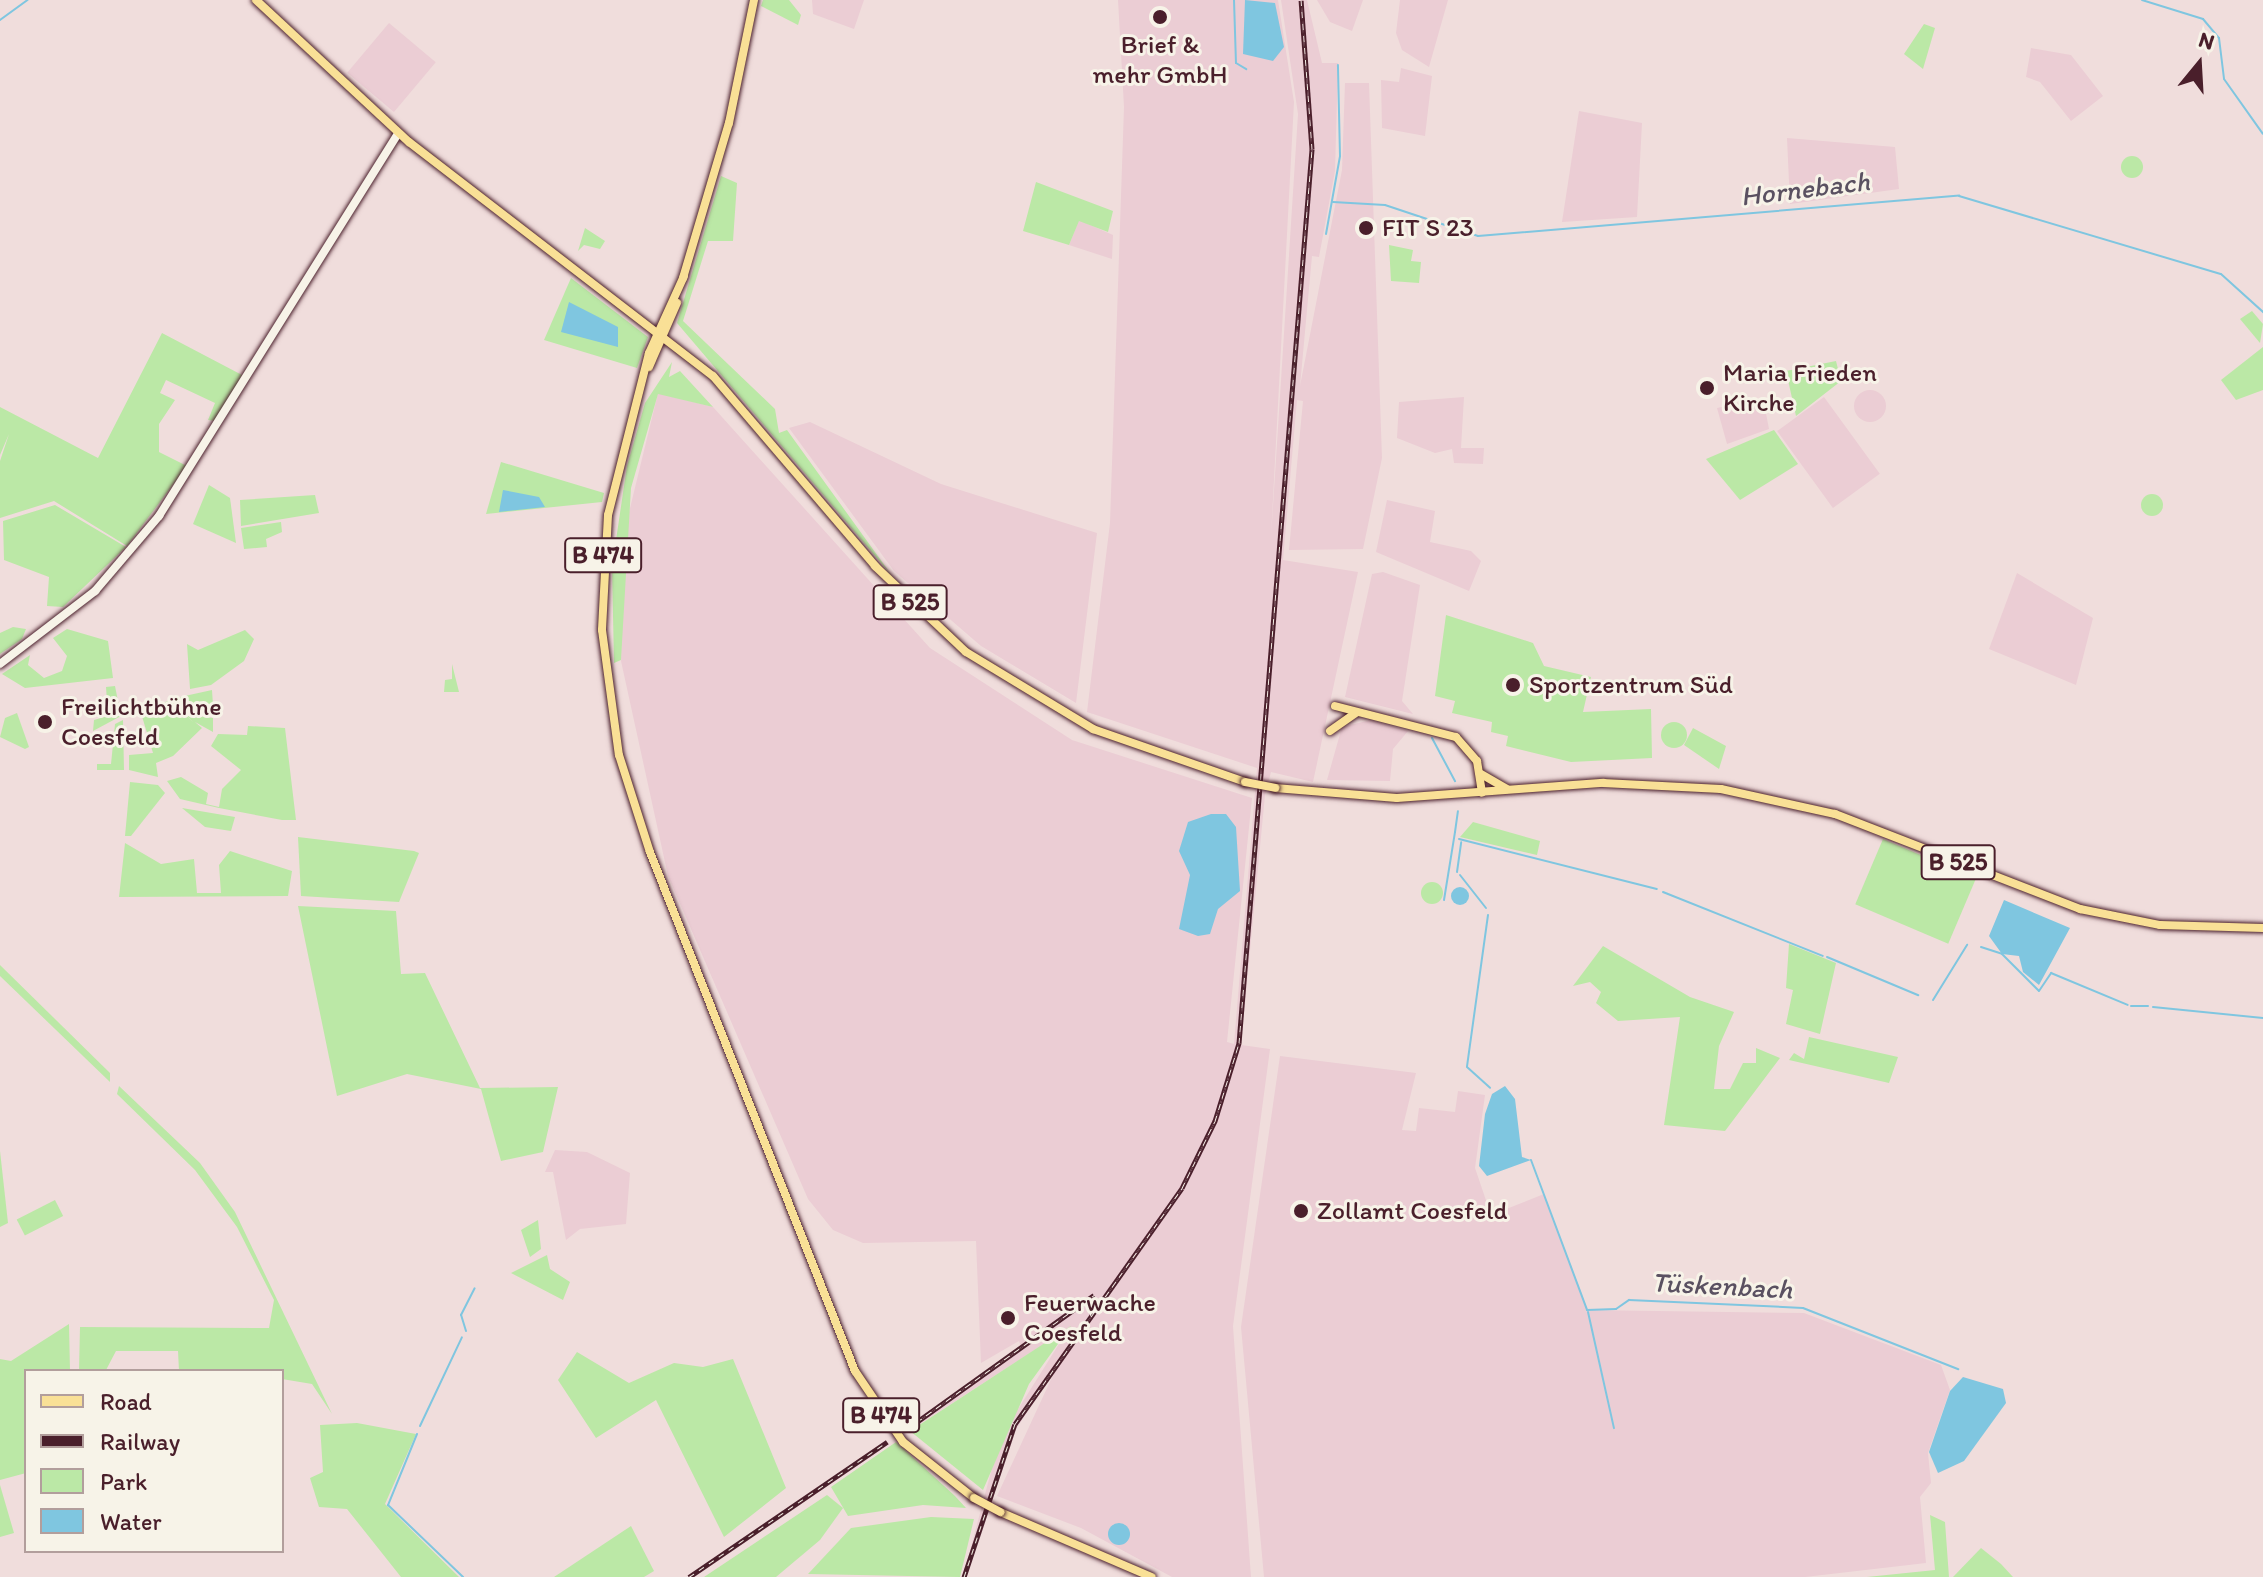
<!DOCTYPE html>
<meta charset="utf-8">
<style>
body{margin:0}
#map{position:relative;width:2263px;height:1577px;overflow:hidden;background:#f0dddc;font-family:Itim,sans-serif}
div>[style]{position:absolute}
.built>*{inset:0;background:#ebcdd4;transform-origin:0 0}
.round{border-radius:50%}
.green>*{inset:0;background:#bbe8a6;transform-origin:0 0}
.water>*{inset:0;background:#7fc6e0}
.stream>*{height:2px;margin:-1px;padding:0 1px;transform-origin:1px;border-radius:1px;background:#7fc6e0}
.roads{filter:drop-shadow(0 0 2px #4a1f2b) drop-shadow(0 0 2px #4a1f2b)}
.secondary>*{height:8px;margin:-4px;padding:0 4px;transform-origin:4px;border-radius:4px;background:#f7f3e8}
.primary>*{height:8px;margin:-4px;padding:0 4px;transform-origin:4px;border-radius:4px;background:#f9e096}
.rail>*{height:5px;margin-top:-2.5px;transform-origin:0;background:repeating-linear-gradient(90deg,#f7f3e8 0 6px,#4a1f2b 0 12px);box-sizing:border-box;border-block:2px solid #4a1f2b}
.bridges{filter:drop-shadow(0 0 2px #4a1f2b) drop-shadow(0 0 2px #4a1f2b)}
.primary-bridge>*{height:8px;margin:-4px;padding:0 4px;transform-origin:4px;border-radius:4px;background:#f9e096}
.dots>*{width:22px;height:22px;translate:-50% -50%;box-sizing:border-box;border:4px solid #f7f3e8;border-radius:50%}
span{translate:-50% -50%;white-space:nowrap;text-align:center;line-height:1.15;-webkit-text-stroke:6px #f7f3e8;paint-order:stroke}
.shield-label span{padding:2px 6px;background:#f7f3e8;border:2px solid;border-radius:6px;-webkit-text-stroke-width:0}
.shield-label{font-size:24px;color:#4a1f2b;font-weight:700}
.poi-label{font-size:26px;color:#4a1f2b}
.left{translate:0 -50%;text-align:left}
.water-label{font-size:28px;color:#5a5161;font-style:italic}
.legend{position:absolute;left:24px;top:1369px;width:260px;height:184px;box-sizing:border-box;background:#f7f3e8;border:2px solid #b29e9c;margin:0;padding:10px 14px;list-style:none;font-size:24px;color:#4a1f2b}
.legend li{display:flex;align-items:center;gap:16px;height:40px}
.legend b{width:40px;border:2px solid #b29e9c}
.north{position:absolute;left:2159px;top:24px;width:80px;height:80px;-webkit-text-stroke:6px #f7f3e8;paint-order:stroke;rotate:18deg;font-size:22px;font-weight:700;line-height:32px;text-align:center;color:#4a1f2b}
.north::after{content:'';display:block;margin:auto;width:28px;height:36px;background:#4a1f2b;clip-path:polygon(50% 0,100% 100%,50% 72%,0 100%)}
</style>
<div id="map">
<div class="built">
<div style="clip-path:polygon(812px 0,864px 0,854px 29px,813px 14px)"></div>
<div style="clip-path:polygon(1118px 0,1278px 0,1294px 102px,1271px 537px,1298px 114px,1281px 0,1307px 0,1322px 63px,1338px 63px,1335px 171px,1319px 257px,1312px 256px,1300px 386px,1342px 170px,1345px 83px,1369px 83px,1382px 458px,1363px 549px,1289px 550px,1303px 401px,1297px 400px,1283px 560px,1358px 572px,1313px 782px,1271px 772px,1265px 795px,1241px 1045px,1270px 1049px,1233px 1326px,1251px 1577px,1172px 1577px,1081px 1528px,997px 1496px,1060px 1360px,1015px 1431px,963px 1577px,1000px 1438px,1069px 1328px,909px 1431px,906px 1426px,1022px 1350px,1019px 1341px,981px 1363px,976px 1241px,863px 1243px,833px 1230px,808px 1199px,668px 876px,621px 661px,623px 537px,658px 393px,713px 407px,930px 648px,1072px 740px,1252px 798px,1227px 1042px,1234px 1044px,1257px 768px,1087px 712px,1110px 523px,1124px 107px)"></div>
<div style="clip-path:polygon(1317px 0,1363px 0,1352px 31px,1330px 22px)"></div>
<div style="clip-path:polygon(1400px 0,1448px 0,1429px 67px,1402px 50px,1396px 33px)"></div>
<div style="left:389px;top:23px;width:61px;height:65px;rotate:40deg"></div>
<div style="clip-path:polygon(2031px 48px,2071px 55px,2103px 96px,2071px 121px,2040px 82px,2026px 77px)"></div>
<div style="clip-path:polygon(1401px 68px,1432px 76px,1425px 136px,1382px 128px,1381px 80px,1399px 82px)"></div>
<div style="clip-path:polygon(1579px 111px,1642px 123px,1637px 217px,1562px 222px)"></div>
<div style="clip-path:polygon(1787px 138px,1895px 147px,1899px 189px,1790px 204px)"></div>
<div style="clip-path:polygon(1079px 220px,1113px 235px,1112px 259px,1069px 245px)"></div>
<div class="round" style="left:1854px;top:390px;width:32px;height:32px"></div>
<div style="clip-path:polygon(1464px 397px,1461px 448px,1484px 448px,1483px 464px,1454px 463px,1452px 449px,1435px 453px,1397px 438px,1399px 402px)"></div>
<div style="left:1824px;top:397px;width:95px;height:58px;rotate:54deg"></div>
<div style="clip-path:polygon(1763px 398px,1769px 429px,1727px 444px,1717px 408px)"></div>
<div style="clip-path:polygon(810px 422px,941px 484px,1097px 533px,1076px 703px,981px 646px,894px 571px,789px 428px)"></div>
<div style="clip-path:polygon(1387px 500px,1435px 511px,1430px 542px,1471px 551px,1481px 561px,1469px 591px,1376px 552px)"></div>
<div style="clip-path:polygon(1383px 572px,1420px 585px,1402px 701px,1413px 714px,1345px 697px,1372px 574px)"></div>
<div style="clip-path:polygon(2017px 573px,2093px 618px,2076px 685px,1989px 649px)"></div>
<div style="clip-path:polygon(1371px 720px,1408px 731px,1393px 749px,1390px 781px,1327px 780px,1342px 727px)"></div>
<div style="clip-path:polygon(1280px 1056px,1416px 1073px,1402px 1130px,1416px 1131px,1419px 1108px,1455px 1112px,1458px 1091px,1485px 1095px,1475px 1168px,1491px 1215px,1544px 1194px,1588px 1310px,1804px 1313px,1941px 1365px,1950px 1390px,1928px 1453px,1931px 1483px,1920px 1497px,1926px 1563px,1805px 1577px,1264px 1577px,1241px 1327px)"></div>
<div style="clip-path:polygon(555px 1150px,587px 1152px,630px 1173px,626px 1224px,580px 1229px,566px 1240px,553px 1172px,545px 1172px)"></div>
</div>
<div class="green">
<div style="clip-path:polygon(763px 0,789px 0,801px 15px,798px 25px,761px 6px)"></div>
<div style="clip-path:polygon(1924px 24px,1935px 28px,1923px 69px,1904px 54px)"></div>
<div class="round" style="left:2121px;top:156px;width:22px;height:22px"></div>
<div style="clip-path:polygon(721px 176px,737px 183px,733px 241px,708px 241px,683px 321px,775px 409px,779px 433px,787px 430px,893px 577px,677px 323px)"></div>
<div style="clip-path:polygon(1036px 182px,1113px 211px,1108px 232px,1079px 221px,1069px 245px,1023px 231px)"></div>
<div style="clip-path:polygon(585px 228px,605px 241px,600px 249px,584px 245px,578px 251px)"></div>
<div style="clip-path:polygon(1389px 245px,1413px 250px,1411px 261px,1421px 262px,1419px 283px,1391px 281px)"></div>
<div style="clip-path:polygon(571px 278px,648px 337px,637px 368px,544px 340px)"></div>
<div style="clip-path:polygon(2252px 311px,2263px 324px,2260px 343px,2240px 319px)"></div>
<div style="clip-path:polygon(162px 333px,242px 375px,216px 421px,208px 420px,215px 403px,166px 380px,160px 393px,175px 400px,159px 424px,159px 452px,187px 466px,127px 546px,54px 501px,0 518px,0 461px,9px 434px,0 455px,0 407px,98px 458px)"></div>
<div style="clip-path:polygon(2263px 347px,2263px 390px,2236px 400px,2221px 380px)"></div>
<div style="clip-path:polygon(1836px 361px,1841px 381px,1796px 416px,1786px 371px)"></div>
<div style="clip-path:polygon(672px 362px,669px 377px,680px 371px,713px 407px,658px 394px,631px 488px,621px 660px,614px 663px,612px 567px,627px 466px,645px 403px)"></div>
<div style="clip-path:polygon(1774px 430px,1798px 464px,1740px 500px,1706px 459px)"></div>
<div style="clip-path:polygon(501px 462px,604px 493px,602px 502px,486px 514px)"></div>
<div style="clip-path:polygon(209px 485px,230px 498px,236px 543px,193px 524px)"></div>
<div class="round" style="left:2141px;top:494px;width:22px;height:22px"></div>
<div style="clip-path:polygon(315px 495px,319px 513px,241px 526px,240px 500px)"></div>
<div style="clip-path:polygon(55px 505px,126px 547px,63px 607px,47px 606px,49px 577px,4px 560px,3px 521px)"></div>
<div style="clip-path:polygon(281px 522px,282px 532px,266px 539px,267px 547px,244px 549px,241px 528px)"></div>
<div style="clip-path:polygon(1446px 615px,1533px 643px,1544px 666px,1591px 677px,1583px 712px,1651px 709px,1652px 758px,1571px 762px,1506px 746px,1508px 736px,1491px 732px,1492px 722px,1452px 713px,1455px 701px,1435px 696px)"></div>
<div style="clip-path:polygon(13px 627px,26px 629px,22px 639px,0 654px,0 633px)"></div>
<div style="clip-path:polygon(67px 629px,108px 641px,113px 678px,25px 688px,2px 674px,30px 655px,28px 665px,44px 678px,62px 671px,67px 656px,53px 638px)"></div>
<div style="clip-path:polygon(245px 630px,254px 639px,244px 661px,211px 685px,190px 689px,187px 644px,198px 650px)"></div>
<div style="clip-path:polygon(452px 664px,459px 692px,444px 692px,445px 680px,452px 679px)"></div>
<div style="clip-path:polygon(115px 686px,121px 716px,93px 731px,94px 720px,108px 716px,106px 687px)"></div>
<div style="clip-path:polygon(212px 690px,213px 705px,198px 705px,197px 716px,213px 718px,213px 732px,195px 722px,202px 728px,173px 756px,156px 763px,158px 777px,129px 770px,129px 755px,153px 753px,141px 713px,170px 700px,193px 722px,171px 699px)"></div>
<div style="clip-path:polygon(17px 713px,29px 747px,25px 749px,0 737px,5px 718px)"></div>
<div style="clip-path:polygon(123px 720px,124px 770px,97px 770px,97px 764px,111px 764px,115px 724px)"></div>
<div class="round" style="left:1661px;top:722px;width:26px;height:26px"></div>
<div style="clip-path:polygon(248px 726px,285px 728px,296px 820px,282px 820px,219px 808px,180px 799px,167px 781px,181px 777px,208px 793px,206px 804px,219px 807px,222px 789px,241px 770px,211px 746px,218px 734px,247px 735px)"></div>
<div style="clip-path:polygon(1693px 728px,1726px 746px,1719px 769px,1684px 745px)"></div>
<div style="clip-path:polygon(130px 782px,158px 785px,165px 793px,131px 836px,125px 836px)"></div>
<div style="clip-path:polygon(182px 808px,235px 817px,231px 831px,205px 827px)"></div>
<div style="clip-path:polygon(1473px 822px,1540px 841px,1537px 855px,1460px 837px)"></div>
<div style="clip-path:polygon(298px 837px,414px 851px,419px 853px,399px 902px,301px 896px)"></div>
<div style="left:1883px;top:839px;width:101px;height:71px;rotate:23deg"></div>
<div style="clip-path:polygon(125px 843px,161px 864px,194px 859px,197px 893px,221px 893px,219px 865px,230px 851px,292px 871px,288px 896px,119px 897px)"></div>
<div class="round" style="left:1421px;top:882px;width:22px;height:22px"></div>
<div style="clip-path:polygon(298px 906px,396px 911px,401px 974px,425px 973px,480px 1088px,558px 1087px,543px 1152px,501px 1161px,481px 1089px,407px 1074px,337px 1096px)"></div>
<div style="clip-path:polygon(1789px 944px,1836px 963px,1820px 1034px,1786px 1024px,1793px 990px,1786px 988px)"></div>
<div style="clip-path:polygon(1603px 946px,1690px 997px,1734px 1012px,1719px 1046px,1714px 1089px,1730px 1089px,1743px 1063px,1756px 1063px,1756px 1048px,1780px 1058px,1725px 1131px,1664px 1125px,1680px 1017px,1618px 1021px,1596px 1003px,1601px 992px,1590px 982px,1573px 986px)"></div>
<div style="clip-path:polygon(0 965px,110px 1073px,110px 1082px,0 976px)"></div>
<div style="clip-path:polygon(1809px 1037px,1898px 1057px,1889px 1083px,1789px 1060px,1794px 1053px,1804px 1059px)"></div>
<div style="clip-path:polygon(119px 1086px,200px 1163px,235px 1212px,332px 1414px,312px 1384px,282px 1379px,282px 1371px,179px 1371px,178px 1351px,116px 1351px,106px 1370px,79px 1371px,80px 1327px,269px 1328px,274px 1300px,237px 1227px,195px 1170px,117px 1094px)"></div>
<div style="clip-path:polygon(0 1151px,8px 1223px,0 1227px)"></div>
<div style="left:55px;top:1200px;width:18px;height:43px;rotate:63deg"></div>
<div style="clip-path:polygon(538px 1220px,541px 1249px,530px 1257px,521px 1230px)"></div>
<div style="clip-path:polygon(547px 1255px,550px 1269px,570px 1282px,563px 1300px,511px 1273px)"></div>
<div style="clip-path:polygon(69px 1324px,70px 1371px,26px 1371px,26px 1473px,0 1480px,0 1359px,11px 1361px)"></div>
<div style="clip-path:polygon(1071px 1326px,1029px 1384px,983px 1490px,910px 1431px)"></div>
<div style="clip-path:polygon(577px 1352px,629px 1383px,674px 1363px,703px 1367px,733px 1359px,786px 1488px,724px 1537px,656px 1400px,596px 1438px,558px 1380px)"></div>
<div style="clip-path:polygon(357px 1423px,416px 1434px,385px 1504px,459px 1577px,401px 1577px,347px 1509px,319px 1507px,310px 1478px,323px 1472px,320px 1425px)"></div>
<div style="clip-path:polygon(896px 1442px,955px 1496px,966px 1508px,923px 1505px,848px 1516px,831px 1487px)"></div>
<div style="clip-path:polygon(0 1485px,14px 1533px,0 1537px)"></div>
<div style="clip-path:polygon(827px 1495px,843px 1508px,820px 1540px,776px 1577px,704px 1577px)"></div>
<div style="clip-path:polygon(1930px 1515px,1945px 1522px,1949px 1577px,1867px 1577px,1935px 1570px)"></div>
<div style="clip-path:polygon(931px 1517px,974px 1519px,960px 1577px,808px 1574px,851px 1528px)"></div>
<div style="clip-path:polygon(631px 1526px,654px 1571px,644px 1577px,554px 1577px)"></div>
<div style="clip-path:polygon(1981px 1548px,2001px 1564px,2013px 1577px,1953px 1577px)"></div>
</div>
<div class="water">
<div style="clip-path:polygon(1245px 0,1275px 3px,1284px 47px,1273px 61px,1243px 54px)"></div>
<div style="clip-path:polygon(569px 302px,618px 327px,618px 347px,561px 332px)"></div>
<div style="clip-path:polygon(503px 490px,539px 497px,545px 507px,499px 512px)"></div>
<div style="clip-path:polygon(1211px 814px,1226px 814px,1236px 827px,1240px 891px,1218px 909px,1210px 934px,1198px 936px,1179px 929px,1190px 875px,1179px 851px,1188px 822px)"></div>
<div class="round" style="left:1451px;top:887px;width:18px;height:18px"></div>
<div style="clip-path:polygon(2004px 900px,2070px 928px,2039px 985px,2023px 972px,2019px 956px,2002px 954px,1989px 936px)"></div>
<div style="clip-path:polygon(1505px 1086px,1515px 1099px,1522px 1157px,1531px 1160px,1487px 1176px,1479px 1166px,1485px 1114px,1492px 1094px)"></div>
<div style="clip-path:polygon(1963px 1377px,2003px 1389px,2006px 1403px,1964px 1461px,1938px 1473px,1929px 1452px,1950px 1391px)"></div>
<div class="round" style="left:1108px;top:1523px;width:22px;height:22px"></div>
</div>
<div class="stream">
<div style="left:1234px;top:0;width:63px;rotate:88.2deg"></div>
<div style="left:1236px;top:63px;width:12px;rotate:31deg"></div>
<div style="left:2142px;top:0;width:64px;rotate:17.3deg"></div>
<div style="left:2203px;top:19px;width:25px;rotate:50deg"></div>
<div style="left:2219px;top:38px;width:41px;rotate:83deg"></div>
<div style="left:2224px;top:79px;width:67px;rotate:54.7deg"></div>
<div style="left:0;top:20px;width:34px;rotate:-36deg"></div>
<div style="left:1333px;top:202px;width:52px;rotate:3.3deg"></div>
<div style="left:1385px;top:205px;width:98px;rotate:18.4deg"></div>
<div style="left:1478px;top:236px;width:483px;rotate:-4.8deg"></div>
<div style="left:1959px;top:196px;width:273px;rotate:16.6deg"></div>
<div style="left:2221px;top:274px;width:57px;rotate:42.1deg"></div>
<div style="left:1326px;top:234px;width:79px;rotate:-79.8deg"></div>
<div style="left:1340px;top:156px;width:91px;rotate:-91.3deg"></div>
<div style="left:1432px;top:738px;width:49px;rotate:61.9deg"></div>
<div style="left:1455px;top:832px;width:21px;rotate:-82deg"></div>
<div style="left:1459px;top:839px;width:204px;rotate:14.2deg"></div>
<div style="left:1457px;top:872px;width:30px;rotate:-82deg"></div>
<div style="left:1460px;top:875px;width:42px;rotate:51.8deg"></div>
<div style="left:1663px;top:892px;width:172px;rotate:21.8deg"></div>
<div style="left:1444px;top:900px;width:69px;rotate:-80.8deg"></div>
<div style="left:1488px;top:915px;width:153px;rotate:97.9deg"></div>
<div style="left:1467px;top:1067px;width:31px;rotate:42deg"></div>
<div style="left:1981px;top:947px;width:22px;rotate:18deg"></div>
<div style="left:2002px;top:954px;width:52px;rotate:45deg"></div>
<div style="left:2039px;top:991px;width:22px;rotate:-56deg"></div>
<div style="left:2051px;top:973px;width:83px;rotate:22.6deg"></div>
<div style="left:1827px;top:957px;width:99px;rotate:22.7deg"></div>
<div style="left:1933px;top:1000px;width:65px;rotate:-58.3deg"></div>
<div style="left:2131px;top:1006px;width:17px"></div>
<div style="left:2153px;top:1007px;width:111px;rotate:5.7deg"></div>
<div style="left:1531px;top:1160px;width:160px;rotate:69.5deg"></div>
<div style="left:1587px;top:1310px;width:29px;rotate:-2deg"></div>
<div style="left:1616px;top:1309px;width:16px;rotate:-35deg"></div>
<div style="left:1629px;top:1300px;width:174px;rotate:2.6deg"></div>
<div style="left:1803px;top:1308px;width:167px;rotate:21.5deg"></div>
<div style="left:1588px;top:1312px;width:119px;rotate:77.4deg"></div>
<div style="left:466px;top:1331px;width:17px;rotate:-107deg"></div>
<div style="left:461px;top:1315px;width:30px;rotate:-63deg"></div>
<div style="left:420px;top:1426px;width:98px;rotate:-64.7deg"></div>
<div style="left:417px;top:1434px;width:77px;rotate:112.2deg"></div>
<div style="left:388px;top:1505px;width:104px;rotate:43.8deg"></div>
</div>
<div class="roads">
<div class="secondary">
<div style="left:0;top:664px;width:120px;rotate:-37.5deg"></div>
<div style="left:95px;top:591px;width:99px;rotate:-49.5deg"></div>
<div style="left:159px;top:516px;width:451px;rotate:-58deg"></div>
</div>
<div class="primary">
<div style="left:256px;top:0;width:209px;rotate:42.9deg"></div>
<div style="left:409px;top:142px;width:384px;rotate:37.6deg"></div>
<div style="left:713px;top:376px;width:250px;rotate:49.5deg"></div>
<div style="left:875px;top:566px;width:125px;rotate:43.4deg"></div>
<div style="left:966px;top:652px;width:149px;rotate:31.2deg"></div>
<div style="left:1093px;top:729px;width:161px;rotate:19.2deg"></div>
<div style="left:684px;top:276px;width:85px;rotate:114.4deg"></div>
<div style="left:649px;top:353px;width:167px;rotate:104.2deg"></div>
<div style="left:608px;top:515px;width:115px;rotate:93deg"></div>
<div style="left:602px;top:630px;width:126px;rotate:82.3deg"></div>
<div style="left:619px;top:755px;width:102px;rotate:72.3deg"></div>
<div style="left:650px;top:852px;width:558px;rotate:68.45deg"></div>
<div style="left:855px;top:1371px;width:86px;rotate:55.9deg"></div>
<div style="left:903px;top:1442px;width:90px;rotate:38.3deg"></div>
<div style="left:683px;top:278px;width:162px;rotate:-73.5deg"></div>
<div style="left:729px;top:123px;width:126px;rotate:-78.5deg"></div>
<div style="left:649px;top:367px;width:70px;rotate:-66.4deg"></div>
<div style="left:1335px;top:706px;width:125px;rotate:14.4deg"></div>
<div style="left:1456px;top:737px;width:32px;rotate:49deg"></div>
<div style="left:1477px;top:761px;width:32px;rotate:81deg"></div>
<div style="left:1330px;top:731px;width:32px;rotate:-35deg"></div>
<div style="left:1481px;top:774px;width:30px;rotate:30deg"></div>
<div style="left:1275px;top:788px;width:122px;rotate:4.7deg"></div>
<div style="left:1397px;top:798px;width:207px;rotate:-4.2deg"></div>
<div style="left:1603px;top:783px;width:118px;rotate:2.9deg"></div>
<div style="left:1721px;top:789px;width:117px;rotate:12.4deg"></div>
<div style="left:1835px;top:814px;width:263px;rotate:21.2deg"></div>
<div style="left:2080px;top:909px;width:82px;rotate:11.3deg"></div>
<div style="left:2160px;top:925px;width:103px;rotate:1.7deg"></div>
<div style="left:1000px;top:1512px;width:165px;rotate:23.2deg"></div>
</div>
</div>
<div class="rail">
<div style="left:907px;top:1429px;width:230px;rotate:-35.6deg"></div>
<div style="left:689px;top:1577px;width:240px;rotate:-34.3deg"></div>
<div style="left:964px;top:1577px;width:161px;rotate:-71.6deg"></div>
<div style="left:1015px;top:1424px;width:289px;rotate:-54.7deg"></div>
<div style="left:1182px;top:1188px;width:75px;rotate:-63.8deg"></div>
<div style="left:1215px;top:1121px;width:82px;rotate:-72.9deg"></div>
<div style="left:1239px;top:1043px;width:897px;rotate:-85.33deg"></div>
<div style="left:1312px;top:149px;width:149px;rotate:-94.2deg"></div>
</div>
<div class="bridges">
<div class="primary-bridge">
<div style="left:1245px;top:782px;width:31px;rotate:11deg"></div>
<div style="left:974px;top:1498px;width:30px;rotate:28deg"></div>
</div>
</div>
<div class="dots">
<div style="left:1160px;top:17px;background:#4a1f2b"></div>
<div style="left:1366px;top:228px;background:#4a1f2b"></div>
<div style="left:1707px;top:388px;background:#4a1f2b"></div>
<div style="left:1513px;top:685px;background:#4a1f2b"></div>
<div style="left:45px;top:722px;background:#4a1f2b"></div>
<div style="left:1301px;top:1211px;background:#4a1f2b"></div>
<div style="left:1008px;top:1318px;background:#4a1f2b"></div>
</div>
<div class="shield-label">
<span style="left:603px;top:555px">B 474</span>
<span style="left:910px;top:602px">B 525</span>
<span style="left:1958px;top:862px">B 525</span>
<span style="left:881px;top:1415px">B 474</span>
</div>
<div class="poi-label">
<span style="left:1160px;top:60px">Brief &amp;<br>mehr GmbH</span>
<span class="left" style="left:1382px;top:228px">FIT S 23</span>
<span class="left" style="left:1723px;top:388px">Maria Frieden<br>Kirche</span>
<span class="left" style="left:1529px;top:685px">Sportzentrum Süd</span>
<span class="left" style="left:61px;top:722px">Freilichtbühne<br>Coesfeld</span>
<span class="left" style="left:1317px;top:1211px">Zollamt Coesfeld</span>
<span class="left" style="left:1024px;top:1318px">Feuerwache<br>Coesfeld</span>
</div>
<div class="water-label">
<span style="left:1805px;top:188px;rotate:-7deg">Hornebach</span>
<span style="left:1722px;top:1285px;rotate:3deg">Tüskenbach</span>
</div>
<ul class="legend">
<li><b style="height:10px;background:#f9e096"></b>Road</li>
<li><b style="height:10px;background:#4a1f2b"></b>Railway</li>
<li><b style="height:22px;background:#bbe8a6"></b>Park</li>
<li><b style="height:22px;background:#7fc6e0"></b>Water</li>
</ul>
<div class="north">N</div>
</div>
